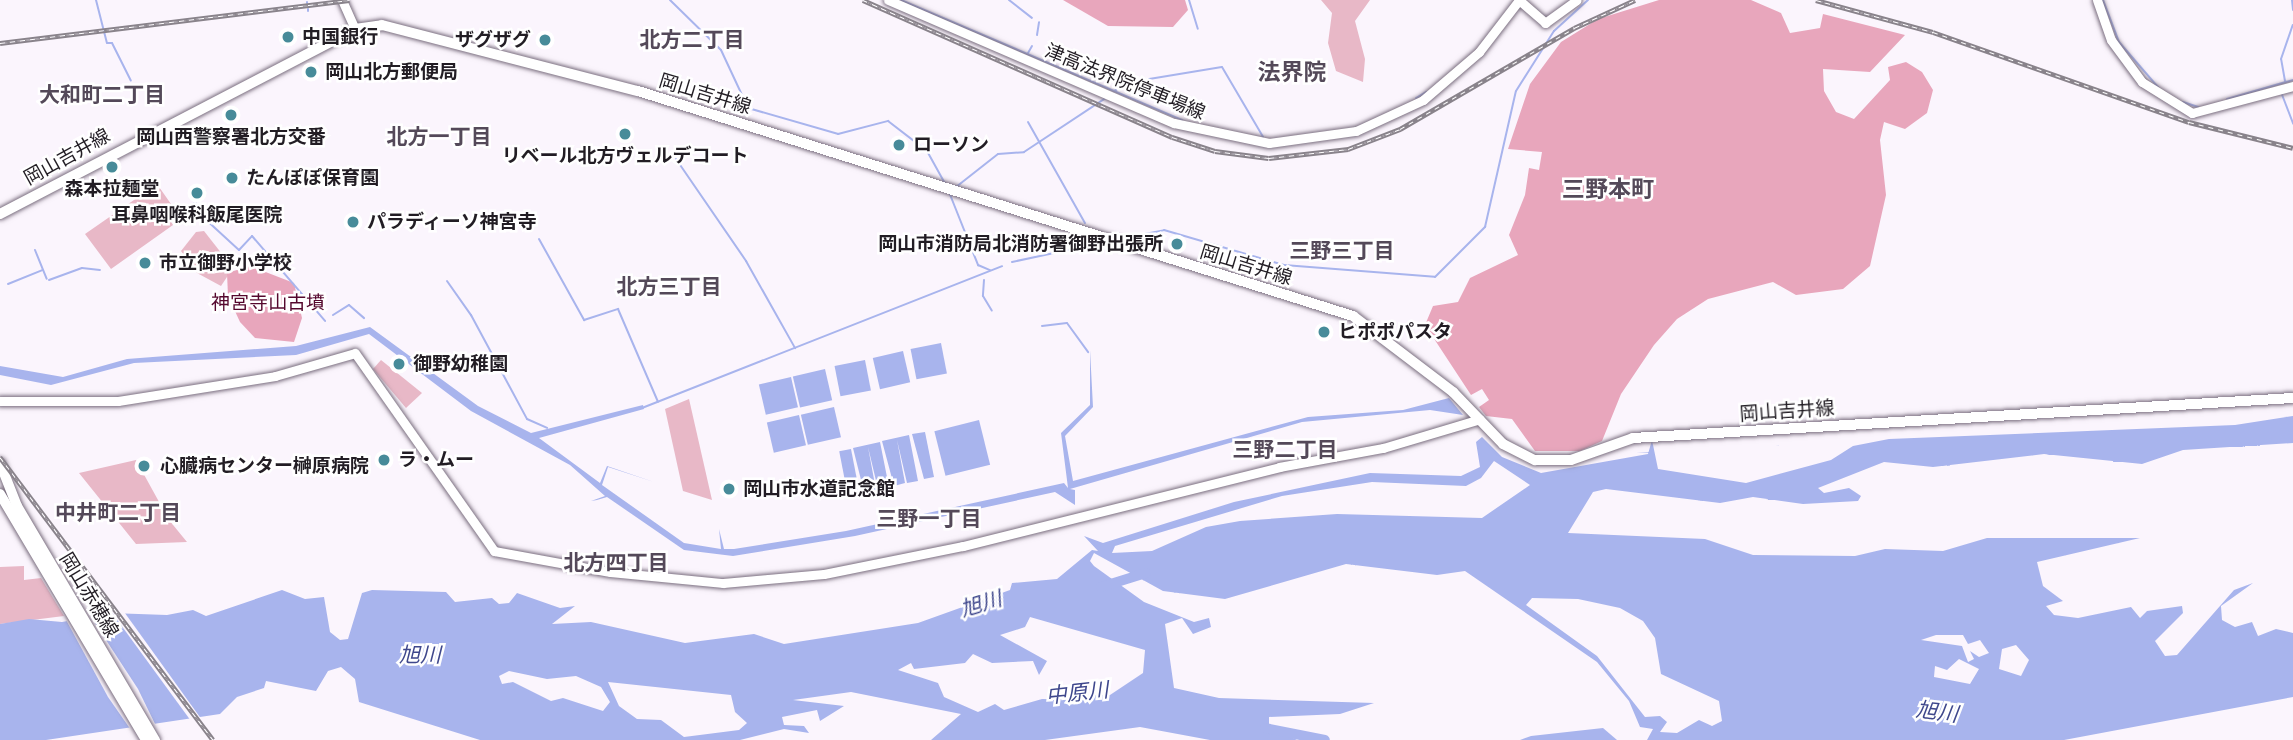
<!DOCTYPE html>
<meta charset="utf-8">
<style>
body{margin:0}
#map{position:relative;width:2293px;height:740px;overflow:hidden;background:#fbf5fd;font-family:Inter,"Noto Sans JP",sans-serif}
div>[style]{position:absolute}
.green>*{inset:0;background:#e8b8c7}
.forest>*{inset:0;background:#e8a6bc}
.water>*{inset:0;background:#a8b4ed;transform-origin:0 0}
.pier>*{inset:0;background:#fbf5fd}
.stream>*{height:2px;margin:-1px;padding:0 1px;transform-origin:1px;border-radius:1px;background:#a8b4ed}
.river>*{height:10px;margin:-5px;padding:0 5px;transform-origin:5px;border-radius:5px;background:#a8b4ed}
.roads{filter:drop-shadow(0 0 2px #7a6e7f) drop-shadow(0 0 2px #7a6e7f)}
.secondary>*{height:9px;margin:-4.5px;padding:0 4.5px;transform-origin:4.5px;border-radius:4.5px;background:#fff}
.primary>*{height:10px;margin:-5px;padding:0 5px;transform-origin:5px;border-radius:5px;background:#fff}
.rail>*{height:4.5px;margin-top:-2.25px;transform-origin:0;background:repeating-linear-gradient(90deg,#fff 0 5px,#89838b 0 10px);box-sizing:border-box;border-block:2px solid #89838b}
.dots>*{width:19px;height:19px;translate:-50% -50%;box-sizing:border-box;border:4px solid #fff;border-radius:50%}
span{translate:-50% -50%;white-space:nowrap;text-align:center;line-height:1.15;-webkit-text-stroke:5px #fff;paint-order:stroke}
.poi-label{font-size:19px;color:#221d24;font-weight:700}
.left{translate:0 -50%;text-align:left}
.right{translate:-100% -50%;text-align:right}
.street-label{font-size:19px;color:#221d24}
.park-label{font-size:19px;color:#55082e}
.neighbourhood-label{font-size:21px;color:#544959;font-weight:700}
.water-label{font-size:21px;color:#3e478c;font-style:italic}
.quarter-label{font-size:23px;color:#544959;font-weight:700}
</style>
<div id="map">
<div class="green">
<div style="clip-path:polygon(1321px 0,1370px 0,1355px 21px,1365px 59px,1363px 82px,1336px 71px,1328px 43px,1332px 13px)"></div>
<div style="clip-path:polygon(157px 184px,178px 214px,170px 220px,173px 225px,111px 269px,85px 234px)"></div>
<div style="clip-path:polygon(204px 231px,233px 268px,221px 286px,197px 273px,181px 251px,196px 232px)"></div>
<div style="clip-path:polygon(381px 360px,422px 393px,406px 408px,373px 369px)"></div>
<div style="clip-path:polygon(689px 399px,712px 500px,683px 491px,665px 409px)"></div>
<div style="clip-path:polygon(136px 460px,169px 520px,187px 542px,136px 544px,79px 473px)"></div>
<div style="clip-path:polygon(24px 566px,24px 580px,41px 578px,64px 616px,0 624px,0 567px)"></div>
</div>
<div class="forest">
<div style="clip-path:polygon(1063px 0,1185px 0,1188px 10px,1173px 27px,1108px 26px)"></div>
<div style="clip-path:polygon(1659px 0,1751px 0,1781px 13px,1790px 33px,1820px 28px,1823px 14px,1905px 35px,1870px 72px,1823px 69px,1824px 91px,1836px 112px,1854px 119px,1890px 80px,1888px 67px,1906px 62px,1922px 72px,1933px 90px,1927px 113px,1905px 129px,1884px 122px,1880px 140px,1886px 195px,1870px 266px,1843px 289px,1796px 295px,1773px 282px,1708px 299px,1677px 319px,1654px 345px,1621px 394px,1602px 441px,1580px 451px,1535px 451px,1512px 419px,1486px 416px,1479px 407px,1489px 400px,1482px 389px,1471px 395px,1425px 325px,1433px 306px,1458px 302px,1470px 278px,1518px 255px,1509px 235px,1525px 195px,1529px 168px,1539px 170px,1542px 152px,1508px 149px,1530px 84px,1561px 42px,1598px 19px)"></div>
<div style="clip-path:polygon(250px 266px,294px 283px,302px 318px,294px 342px,255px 338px,240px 322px,228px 296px,227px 273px)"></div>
</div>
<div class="water">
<div style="clip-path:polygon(370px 327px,478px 406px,531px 433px,643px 405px,644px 409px,539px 438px,600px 483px,607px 466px,654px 482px,608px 467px,602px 485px,684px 543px,721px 549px,719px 529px,724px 549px,734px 549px,846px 531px,1064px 483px,1068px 488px,1061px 433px,1090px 405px,1090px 350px,1093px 407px,1065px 436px,1073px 481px,1308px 417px,1403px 410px,1449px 398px,1463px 415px,1430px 410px,1302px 422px,1070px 489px,1075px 490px,1075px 505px,1055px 492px,855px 536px,733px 556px,684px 550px,607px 497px,597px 500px,591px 501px,605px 496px,570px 465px,471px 411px,369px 334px,296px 355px,134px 363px,51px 385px,0 375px,0 366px,63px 377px,127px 359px,296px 346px)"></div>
<div style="left:941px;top:343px;width:31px;height:31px;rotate:79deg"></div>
<div style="left:903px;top:351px;width:32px;height:31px;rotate:77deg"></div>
<div style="left:865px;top:360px;width:31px;height:31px;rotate:79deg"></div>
<div style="left:825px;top:369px;width:32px;height:33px;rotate:77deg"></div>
<div style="left:791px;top:377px;width:31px;height:33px;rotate:77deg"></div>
<div style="left:834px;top:407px;width:31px;height:34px;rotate:77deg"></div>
<div style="left:799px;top:415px;width:31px;height:33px;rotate:77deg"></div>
<div style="clip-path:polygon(evenodd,2293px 416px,2293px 443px,2183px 450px,2142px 464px,2044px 454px,1933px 467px,1884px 462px,1818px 488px,1824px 493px,1849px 488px,1861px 496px,1858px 501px,1803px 504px,1753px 497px,1720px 503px,1606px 489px,1593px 492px,1568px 533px,1705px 539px,1753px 555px,1855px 556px,1885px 549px,1943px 551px,1987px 538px,2140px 538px,2037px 562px,2043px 586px,2063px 601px,2046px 606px,2054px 615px,2078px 618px,2131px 607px,2140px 618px,2147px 611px,2182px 606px,2183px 613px,2155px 641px,2165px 656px,2177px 655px,2234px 590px,2253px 583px,2221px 606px,2222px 620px,2235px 627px,2252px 622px,2258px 636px,2276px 629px,2293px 633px,2293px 697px,2064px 740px,1647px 740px,1653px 729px,1640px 727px,1629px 701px,1597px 662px,1465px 571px,1437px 575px,1346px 564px,1225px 599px,1163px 591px,1094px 553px,1090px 561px,1094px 566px,1144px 602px,1194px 622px,1209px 618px,1211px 627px,1193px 634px,1182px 618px,1165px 624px,1174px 688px,1219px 698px,1374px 703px,1340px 714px,1269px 717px,1269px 725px,1297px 740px,1210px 740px,1140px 727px,1045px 740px,931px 740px,961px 714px,851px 692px,793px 700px,844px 706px,820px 721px,817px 710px,782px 717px,784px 725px,804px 726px,809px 733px,784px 729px,740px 740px,480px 740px,359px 702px,355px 679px,341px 667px,328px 671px,316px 691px,266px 681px,264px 688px,237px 697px,220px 714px,46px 740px,0 740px,0 624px,29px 619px,62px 622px,110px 613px,167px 615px,193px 610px,206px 616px,282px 590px,305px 599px,324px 597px,330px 632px,340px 640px,348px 639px,362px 593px,372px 590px,446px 592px,455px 602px,492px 598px,499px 604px,509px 603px,517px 593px,560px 608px,575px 606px,552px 624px,591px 622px,685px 643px,754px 634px,784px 644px,918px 623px,1010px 590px,1012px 583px,1057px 579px,1092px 550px,1098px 551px,1084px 536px,1103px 543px,1234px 502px,1370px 473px,1461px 476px,1480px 467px,1476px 442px,1482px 437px,1502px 457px,1541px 473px,1648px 454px,1652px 440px,1658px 469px,1746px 483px,1831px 460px,1853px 446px,1889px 439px,2235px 425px,2293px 416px,1494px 461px,1530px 485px,1482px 518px,1337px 514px,1240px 521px,1206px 527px,1152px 551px,1112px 553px,1115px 546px,1282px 496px,1372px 482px,1466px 486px,1481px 478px,1494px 461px,2293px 416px,1578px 599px,1620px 608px,1643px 621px,1655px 638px,1661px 674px,1719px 701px,1722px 721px,1712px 726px,1699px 720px,1677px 733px,1660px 732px,1667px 722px,1660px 716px,1645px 717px,1597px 656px,1526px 605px,1532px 598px,1578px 599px,2293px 416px,1030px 617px,1145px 650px,1143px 673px,1110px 695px,1091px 695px,1088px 700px,1042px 699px,1004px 710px,995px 704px,978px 712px,944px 697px,938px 683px,898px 670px,911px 663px,914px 669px,965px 663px,973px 654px,992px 663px,1033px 661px,1039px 675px,1047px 661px,1000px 635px,1025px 627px,1030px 617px,2293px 416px,1936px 635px,1963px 635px,1968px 644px,1980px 640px,1989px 653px,1979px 657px,1970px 651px,1974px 659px,1968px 662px,1962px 646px,1921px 640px,1936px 635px,2293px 416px,2016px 645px,2029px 660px,2021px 676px,1999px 669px,2002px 649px,2016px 645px,2293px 416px,1959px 659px,1979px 669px,1970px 684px,1934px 677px,1935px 666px,1947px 670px,1959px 659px,2293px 416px,509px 671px,547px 679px,576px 676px,601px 687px,610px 702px,603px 711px,563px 698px,551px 701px,513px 682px,502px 684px,499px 676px,509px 671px,2293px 416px,608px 682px,731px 695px,735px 712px,747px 723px,739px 730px,684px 737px,661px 720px,637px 719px,619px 706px,608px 682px)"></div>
<div style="left:979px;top:420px;width:46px;height:46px;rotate:76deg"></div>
<div style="clip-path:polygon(925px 432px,934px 477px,924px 479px,912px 434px)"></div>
<div style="clip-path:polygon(909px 435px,918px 481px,907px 483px,897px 440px,905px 483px,894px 486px,882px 441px)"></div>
<div style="clip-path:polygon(880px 442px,889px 487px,878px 489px,868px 447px,876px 490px,864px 492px,853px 448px)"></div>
<div style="left:851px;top:449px;width:47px;height:12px;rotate:79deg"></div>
<div style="clip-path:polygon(1603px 728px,1617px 740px,1520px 740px,1531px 736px)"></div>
</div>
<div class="pier">
<div style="clip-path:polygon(122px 609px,202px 720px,191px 721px,110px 610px)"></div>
<div style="clip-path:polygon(89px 614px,138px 689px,156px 726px,131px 730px,108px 697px,65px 618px)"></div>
</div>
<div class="stream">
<div style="left:96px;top:0;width:44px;rotate:75.7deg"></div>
<div style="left:107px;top:43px;width:5px"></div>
<div style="left:112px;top:43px;width:42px;rotate:63.4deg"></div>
<div style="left:670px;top:0;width:71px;rotate:44.4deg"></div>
<div style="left:721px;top:50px;width:64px;rotate:65deg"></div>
<div style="left:748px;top:108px;width:94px;rotate:16.1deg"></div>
<div style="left:838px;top:134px;width:52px;rotate:-14.6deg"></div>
<div style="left:888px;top:121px;width:49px;rotate:37.6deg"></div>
<div style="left:927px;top:151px;width:38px;rotate:61deg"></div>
<div style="left:901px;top:0;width:306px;rotate:23.1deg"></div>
<div style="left:1009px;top:0;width:29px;rotate:38deg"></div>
<div style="left:1189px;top:0;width:30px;rotate:73deg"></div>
<div style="left:2103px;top:0;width:45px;rotate:69.1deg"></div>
<div style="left:2119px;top:42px;width:60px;rotate:49.1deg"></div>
<div style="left:2292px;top:0;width:10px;rotate:84deg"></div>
<div style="left:307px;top:2px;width:1px;rotate:90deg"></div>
<div style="left:308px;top:11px;width:2px;rotate:-90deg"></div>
<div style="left:1037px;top:35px;width:13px;rotate:-81deg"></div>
<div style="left:1028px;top:53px;width:8px;rotate:-60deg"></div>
<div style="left:2285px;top:81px;width:22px;rotate:-100deg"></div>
<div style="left:2281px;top:59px;width:36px;rotate:-71deg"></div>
<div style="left:1114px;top:91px;width:19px;rotate:-28deg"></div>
<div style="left:1131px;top:82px;width:92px;rotate:-9.4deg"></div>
<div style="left:1222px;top:67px;width:81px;rotate:59.6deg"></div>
<div style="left:2281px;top:92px;width:34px;rotate:69deg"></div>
<div style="left:1416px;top:98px;width:12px;rotate:-31deg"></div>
<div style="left:2227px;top:99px;width:69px;rotate:-16.1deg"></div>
<div style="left:2183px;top:102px;width:16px;rotate:18deg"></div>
<div style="left:1028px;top:122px;width:116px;rotate:60.6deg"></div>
<div style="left:676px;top:159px;width:124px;rotate:55.5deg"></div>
<div style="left:746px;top:261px;width:100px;rotate:60.6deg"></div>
<div style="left:956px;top:187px;width:53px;rotate:-38.2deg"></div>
<div style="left:998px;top:154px;width:26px;rotate:-4deg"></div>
<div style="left:1024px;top:152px;width:100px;rotate:-33.5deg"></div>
<div style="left:949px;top:192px;width:79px;rotate:68.3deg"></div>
<div style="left:978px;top:265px;width:13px;rotate:23deg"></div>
<div style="left:192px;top:206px;width:20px;rotate:-49deg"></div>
<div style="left:185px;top:212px;width:8px;rotate:-45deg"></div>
<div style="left:191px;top:206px;width:65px;rotate:42.5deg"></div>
<div style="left:239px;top:250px;width:19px;rotate:-47deg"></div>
<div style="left:252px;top:236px;width:112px;rotate:49.3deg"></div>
<div style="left:1129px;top:237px;width:36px;rotate:-11deg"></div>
<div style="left:1164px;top:230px;width:125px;rotate:16.3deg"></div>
<div style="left:1284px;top:265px;width:151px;rotate:4.5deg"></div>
<div style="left:1435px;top:277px;width:71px;rotate:-45deg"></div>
<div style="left:1485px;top:227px;width:139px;rotate:-77.2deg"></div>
<div style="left:1516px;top:91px;width:71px;rotate:-57.7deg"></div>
<div style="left:1554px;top:31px;width:46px;rotate:-42.4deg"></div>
<div style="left:539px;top:239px;width:93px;rotate:60.9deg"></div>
<div style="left:584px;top:320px;width:36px;rotate:-18deg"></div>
<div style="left:618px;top:309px;width:101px;rotate:66.7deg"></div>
<div style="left:35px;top:250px;width:31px;rotate:68deg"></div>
<div style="left:1012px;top:262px;width:86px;rotate:-12.1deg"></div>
<div style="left:49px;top:280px;width:35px;rotate:-20deg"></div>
<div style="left:82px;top:268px;width:18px;rotate:6deg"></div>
<div style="left:984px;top:280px;width:16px;rotate:94deg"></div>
<div style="left:983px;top:296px;width:17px;rotate:59deg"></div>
<div style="left:447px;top:281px;width:42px;rotate:54.8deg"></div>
<div style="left:471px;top:315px;width:118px;rotate:61.7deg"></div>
<div style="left:527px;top:419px;width:22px;rotate:24deg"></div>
<div style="left:8px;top:284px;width:37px;rotate:-22deg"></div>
<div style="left:333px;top:315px;width:19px;rotate:-32deg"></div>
<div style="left:349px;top:305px;width:20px;rotate:41deg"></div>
<div style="left:1042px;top:326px;width:25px;rotate:-7deg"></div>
<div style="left:1067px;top:323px;width:36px;rotate:54deg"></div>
<div style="left:642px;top:408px;width:387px;rotate:-21.5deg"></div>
</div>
<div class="river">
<div style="left:1101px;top:587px;width:47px;rotate:-17.3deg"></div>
<div style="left:1265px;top:728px;width:61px;rotate:11.3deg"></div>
</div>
<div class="roads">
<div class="secondary">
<div style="left:342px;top:0;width:32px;rotate:66deg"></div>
<div style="left:888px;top:0;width:311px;rotate:23.3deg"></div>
<div style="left:1174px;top:123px;width:97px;rotate:11.9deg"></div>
<div style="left:1269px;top:143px;width:88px;rotate:-7.9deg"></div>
<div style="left:1356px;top:131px;width:74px;rotate:-24.8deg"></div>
<div style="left:1423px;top:100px;width:74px;rotate:-40.6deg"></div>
<div style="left:1479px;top:52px;width:66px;rotate:-52.4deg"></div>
<div style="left:1519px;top:0;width:35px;rotate:41deg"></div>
<div style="left:1545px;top:23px;width:39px;rotate:-36deg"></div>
<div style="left:2097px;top:0;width:42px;rotate:70.7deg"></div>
<div style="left:2111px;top:40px;width:52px;rotate:53.6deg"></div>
<div style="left:2142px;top:82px;width:59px;rotate:31.8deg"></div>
<div style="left:2192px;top:113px;width:105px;rotate:-15deg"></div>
<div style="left:0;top:401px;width:118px"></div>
<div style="left:118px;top:401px;width:159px;rotate:-9deg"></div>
<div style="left:275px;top:376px;width:83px;rotate:-16deg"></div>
<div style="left:355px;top:353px;width:242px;rotate:54.9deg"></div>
<div style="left:494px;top:551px;width:118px;rotate:10.3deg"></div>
<div style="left:610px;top:572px;width:114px;rotate:5.6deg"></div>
<div style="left:723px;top:583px;width:101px;rotate:-5.1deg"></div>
<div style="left:824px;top:574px;width:142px;rotate:-11.4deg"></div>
<div style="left:963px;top:546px;width:326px;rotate:-14deg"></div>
<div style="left:1279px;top:467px;width:106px;rotate:-10.4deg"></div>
<div style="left:1383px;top:448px;width:101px;rotate:-16.6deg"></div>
</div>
<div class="primary">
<div style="left:0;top:214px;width:400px;rotate:-27.5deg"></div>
<div style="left:355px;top:29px;width:27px;rotate:-8deg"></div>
<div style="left:382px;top:25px;width:264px;rotate:14.5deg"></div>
<div style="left:638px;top:91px;width:750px;rotate:17.47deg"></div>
<div style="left:1353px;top:316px;width:126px;rotate:37.2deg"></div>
<div style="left:1453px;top:392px;width:72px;rotate:46.1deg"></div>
<div style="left:1503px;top:444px;width:36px;rotate:27deg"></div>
<div style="left:1535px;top:460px;width:36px"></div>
<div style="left:1571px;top:460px;width:66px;rotate:-19.5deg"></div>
<div style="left:1633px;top:438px;width:661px;rotate:-3.47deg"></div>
<div style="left:0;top:463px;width:46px;rotate:68.4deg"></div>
<div style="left:17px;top:506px;width:272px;rotate:59.5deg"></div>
<div style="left:0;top:494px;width:286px;rotate:59.3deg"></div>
</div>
</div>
<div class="rail">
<div style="left:863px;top:0;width:338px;rotate:23.9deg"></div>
<div style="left:1172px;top:137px;width:45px;rotate:18deg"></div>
<div style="left:1215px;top:151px;width:54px;rotate:7.4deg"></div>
<div style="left:1269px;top:158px;width:80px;rotate:-6.5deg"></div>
<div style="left:1348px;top:149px;width:56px;rotate:-21deg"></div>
<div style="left:1400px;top:129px;width:201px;rotate:-30.1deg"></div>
<div style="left:1574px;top:28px;width:67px;rotate:-24.7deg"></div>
<div style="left:1816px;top:0;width:121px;rotate:15.3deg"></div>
<div style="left:1933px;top:32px;width:271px;rotate:19.4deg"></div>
<div style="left:2189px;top:122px;width:107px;rotate:14deg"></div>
<div style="left:0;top:43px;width:352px;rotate:-7deg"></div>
<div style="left:0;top:457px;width:354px;rotate:53deg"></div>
</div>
<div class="dots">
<div style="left:288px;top:37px;background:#478b99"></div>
<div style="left:545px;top:40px;background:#478b99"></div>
<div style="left:311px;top:72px;background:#478b99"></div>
<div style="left:231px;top:115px;background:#478b99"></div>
<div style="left:625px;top:134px;background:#478b99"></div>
<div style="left:899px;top:145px;background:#478b99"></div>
<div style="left:112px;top:167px;background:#478b99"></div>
<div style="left:232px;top:178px;background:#478b99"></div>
<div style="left:197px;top:193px;background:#478b99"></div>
<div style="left:353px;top:222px;background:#478b99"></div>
<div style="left:1177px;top:244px;background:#478b99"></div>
<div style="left:145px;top:263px;background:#478b99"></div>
<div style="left:1324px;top:332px;background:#478b99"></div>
<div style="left:399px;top:364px;background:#478b99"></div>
<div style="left:384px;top:460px;background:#478b99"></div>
<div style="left:144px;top:466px;background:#478b99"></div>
<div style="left:729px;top:489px;background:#478b99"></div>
</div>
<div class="poi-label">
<span class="left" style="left:302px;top:37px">中国銀行</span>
<span class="right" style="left:531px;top:40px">ザグザグ</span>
<span class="left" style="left:325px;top:72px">岡山北方郵便局</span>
<span style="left:231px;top:137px">岡山西警察署北方交番</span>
<span class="left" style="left:913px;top:145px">ローソン</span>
<span style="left:625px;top:156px">リベール北方ヴェルデコート</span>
<span class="left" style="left:246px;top:178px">たんぽぽ保育園</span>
<span style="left:112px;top:189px">森本拉麺堂</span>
<span style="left:197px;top:215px">耳鼻咽喉科飯尾医院</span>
<span class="left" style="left:367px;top:222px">パラディーソ神宮寺</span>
<span class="right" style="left:1163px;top:244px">岡山市消防局北消防署御野出張所</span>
<span class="left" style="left:159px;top:263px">市立御野小学校</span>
<span class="left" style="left:1338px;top:332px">ヒポポパスタ</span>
<span class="left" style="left:413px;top:364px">御野幼稚園</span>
<span class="left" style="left:398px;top:460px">ラ・ムー</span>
<span class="left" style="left:160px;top:466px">心臓病センター榊原病院</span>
<span class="left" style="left:743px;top:489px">岡山市水道記念館</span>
</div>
<div class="street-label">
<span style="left:1125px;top:82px;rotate:22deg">津高法界院停車場線</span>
<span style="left:705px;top:94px;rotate:17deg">岡山吉井線</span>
<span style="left:67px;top:157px;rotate:-29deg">岡山吉井線</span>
<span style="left:1246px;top:265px;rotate:17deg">岡山吉井線</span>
<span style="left:1787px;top:411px;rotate:-4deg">岡山吉井線</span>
<span style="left:89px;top:595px;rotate:59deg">岡山赤穂線</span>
</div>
<div class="park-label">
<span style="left:268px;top:303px">神宮寺山古墳</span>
</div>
<div class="neighbourhood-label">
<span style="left:692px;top:40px">北方二丁目</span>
<span style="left:102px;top:95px">大和町二丁目</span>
<span style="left:439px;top:137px">北方一丁目</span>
<span style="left:1342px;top:251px">三野三丁目</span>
<span style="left:669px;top:287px">北方三丁目</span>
<span style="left:1285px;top:450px">三野二丁目</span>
<span style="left:118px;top:513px">中井町二丁目</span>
<span style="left:929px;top:519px">三野一丁目</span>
<span style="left:616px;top:563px">北方四丁目</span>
</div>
<div class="water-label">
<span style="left:981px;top:604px;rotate:-17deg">旭川</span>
<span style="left:420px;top:655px">旭川</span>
<span style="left:1077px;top:693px;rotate:-6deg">中原川</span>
<span style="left:1937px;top:712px;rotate:7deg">旭川</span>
</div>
<div class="quarter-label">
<span style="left:1292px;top:72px">法界院</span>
<span style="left:1608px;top:189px">三野本町</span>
</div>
</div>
